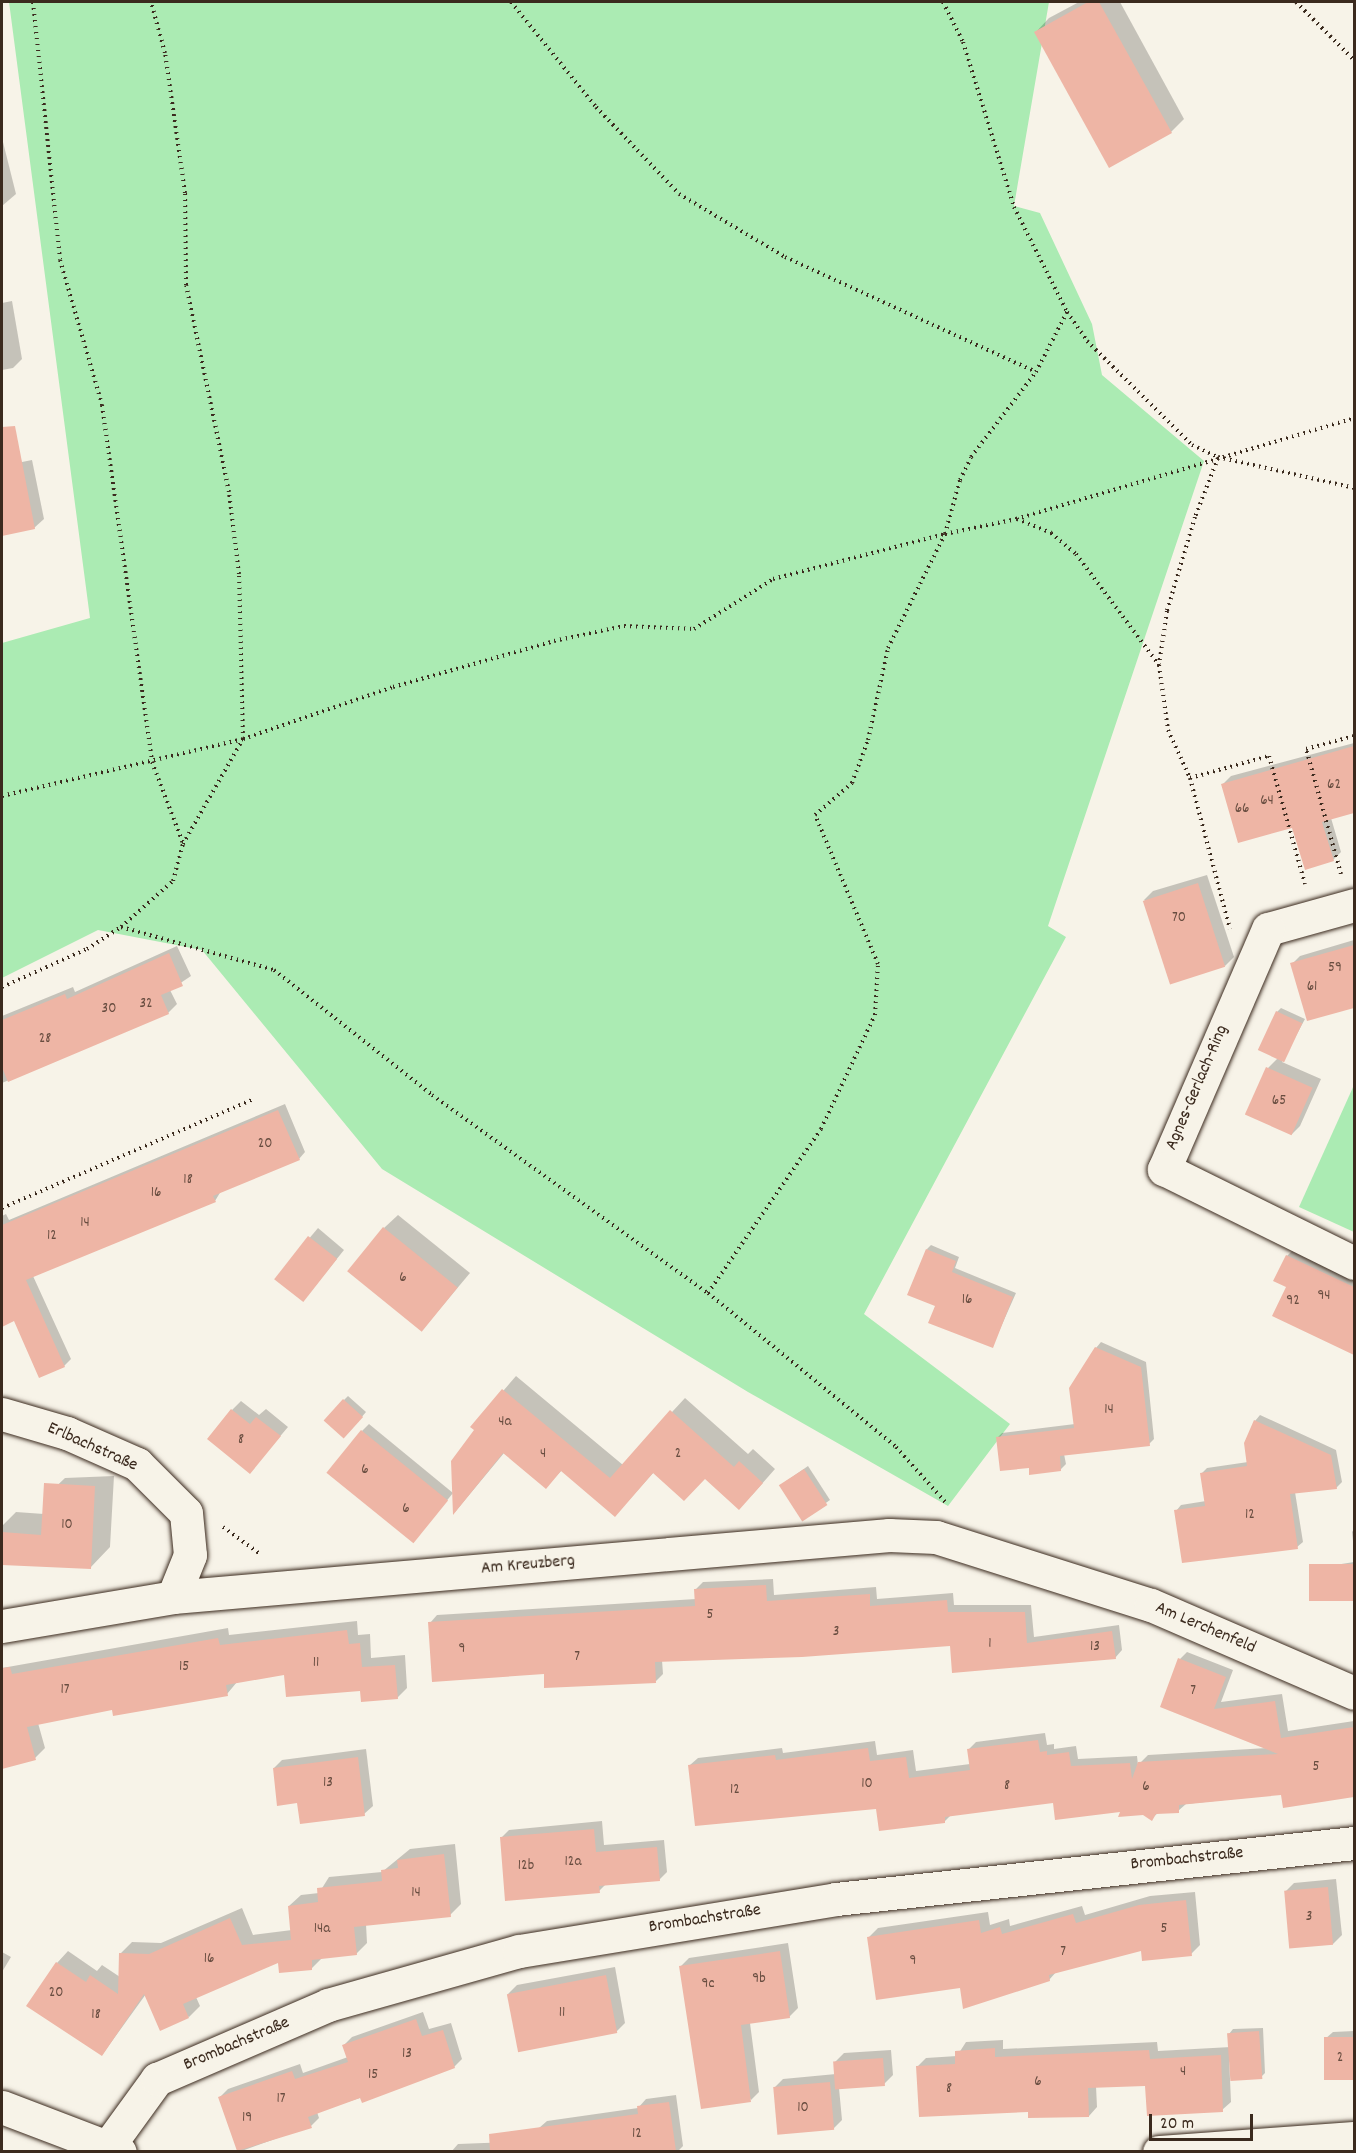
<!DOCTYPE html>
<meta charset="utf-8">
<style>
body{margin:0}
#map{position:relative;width:1356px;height:2153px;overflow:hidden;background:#f7f3e8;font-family:Dekko,sans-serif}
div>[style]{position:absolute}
.green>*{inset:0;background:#abebb3}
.shadow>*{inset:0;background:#0003}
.building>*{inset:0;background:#eeb5a5;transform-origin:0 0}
.path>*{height:4px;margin-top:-2px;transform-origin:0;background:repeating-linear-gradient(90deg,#3b2a1e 0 1.5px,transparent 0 6px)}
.roads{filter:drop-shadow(0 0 2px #3b2a1e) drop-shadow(0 0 2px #3b2a1e)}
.minor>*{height:33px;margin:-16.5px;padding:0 16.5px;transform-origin:16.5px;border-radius:16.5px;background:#f7f3e8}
span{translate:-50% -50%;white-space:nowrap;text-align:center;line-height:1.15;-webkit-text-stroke:5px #f7f3e8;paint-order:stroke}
.number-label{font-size:15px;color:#684d40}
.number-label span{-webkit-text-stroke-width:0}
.street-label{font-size:18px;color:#3b2a1e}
.frame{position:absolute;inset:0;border:3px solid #3b2a1e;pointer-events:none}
.scale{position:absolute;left:1149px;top:2114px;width:104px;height:27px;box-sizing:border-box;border:3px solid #3b2a1e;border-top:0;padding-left:8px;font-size:18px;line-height:21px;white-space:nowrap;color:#3b2a1e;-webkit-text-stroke:4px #f7f3e8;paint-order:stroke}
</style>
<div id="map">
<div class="green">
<div style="clip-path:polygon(9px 2px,1049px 2px,1014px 206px,1040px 213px,1092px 324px,1102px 375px,1204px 461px,1048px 926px,1066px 937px,864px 1314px,1010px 1424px,948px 1506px,748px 1392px,382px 1169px,202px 950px,98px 930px,2px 978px,2px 643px,90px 618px)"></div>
<div style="clip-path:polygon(1354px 1085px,1354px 1232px,1299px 1207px)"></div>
</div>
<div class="shadow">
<div style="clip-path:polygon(1079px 2px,1120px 2px,1184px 119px,1171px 132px,1036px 32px,1049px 18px)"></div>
<div style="clip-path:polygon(2px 138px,16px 194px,2px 206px)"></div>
<div style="clip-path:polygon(12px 301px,22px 359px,13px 368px,2px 370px,2px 303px)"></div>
<div style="clip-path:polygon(32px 460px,44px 519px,34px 528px,2px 535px,2px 466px)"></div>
<div style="clip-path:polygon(1354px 743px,1354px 811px,1331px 818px,1341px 852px,1333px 860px,1293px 826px,1223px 784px,1231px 776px)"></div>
<div style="clip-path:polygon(1207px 875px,1234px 957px,1225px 966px,1144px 900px,1153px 891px)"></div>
<div style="clip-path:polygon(1354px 940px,1354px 1006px,1308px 1019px,1292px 964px,1300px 956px)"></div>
<div style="clip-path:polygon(177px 946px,191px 976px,170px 990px,177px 1004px,168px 1013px,2px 1083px,2px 1016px,73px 987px,75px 992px)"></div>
<div style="clip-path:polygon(1281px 1008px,1305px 1019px,1282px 1062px,1321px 1079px,1300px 1126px,1291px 1135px,1268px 1068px,1278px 1058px,1277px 1012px)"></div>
<div style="clip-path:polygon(285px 1104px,305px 1152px,299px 1159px,221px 1191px,215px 1201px,33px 1276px,71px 1359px,64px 1366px,15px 1320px,2px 1326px,2px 1216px,6px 1214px,9px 1220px)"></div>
<div style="clip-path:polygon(398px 1215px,470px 1273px,423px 1329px,384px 1228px)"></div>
<div style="clip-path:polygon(318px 1228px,344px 1250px,311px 1291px,276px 1278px)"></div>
<div style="clip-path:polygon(931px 1245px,959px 1257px,955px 1268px,1016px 1293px,992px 1347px,937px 1305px,927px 1249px)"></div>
<div style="clip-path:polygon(1295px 1248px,1354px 1277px,1354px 1354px,1274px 1316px,1288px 1287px,1287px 1256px)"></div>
<div style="clip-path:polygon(1101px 1342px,1146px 1362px,1154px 1439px,1149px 1444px,1064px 1454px,1066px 1464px,1060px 1470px,1030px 1466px,997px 1438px,1002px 1433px,1075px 1424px,1096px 1348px)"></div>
<div style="clip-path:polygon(516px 1376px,623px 1465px,685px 1398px,748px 1454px,753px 1449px,775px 1469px,752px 1495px,705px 1478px,654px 1472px,628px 1501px,562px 1470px,546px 1487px,504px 1453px,455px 1512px,476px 1430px,472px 1427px)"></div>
<div style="clip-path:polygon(348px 1396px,366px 1412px,349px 1432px,344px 1400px)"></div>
<div style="clip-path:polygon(241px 1401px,259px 1415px,266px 1409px,288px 1427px,250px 1472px,232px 1410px)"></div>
<div style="clip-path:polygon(1260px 1415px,1336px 1450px,1342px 1482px,1336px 1488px,1295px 1492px,1303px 1542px,1297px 1547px,1176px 1511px,1181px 1505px,1206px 1501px,1202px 1473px,1207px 1468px,1248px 1462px,1255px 1421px)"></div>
<div style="clip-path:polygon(369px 1424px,453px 1493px,419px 1535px,362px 1431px)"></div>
<div style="clip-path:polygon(808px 1466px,830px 1500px,803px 1519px,785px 1482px)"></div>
<div style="clip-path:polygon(114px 1476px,110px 1547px,90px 1568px,2px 1563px,2px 1526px,16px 1512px,44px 1514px,44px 1498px,65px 1478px)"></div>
<div style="clip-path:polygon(1354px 1529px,1354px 1550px,1352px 1532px)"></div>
<div style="clip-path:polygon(1354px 1562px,1354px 1590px,1348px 1591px,1311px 1572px,1316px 1568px)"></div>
<div style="clip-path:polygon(773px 1579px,774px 1595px,876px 1587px,877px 1599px,953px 1593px,954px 1605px,1031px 1605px,1034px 1637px,1119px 1625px,1122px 1650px,1115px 1658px,951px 1645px,662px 1660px,663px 1674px,656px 1681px,545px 1673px,430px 1623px,437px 1615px,696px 1599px,696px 1589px,703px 1582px)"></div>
<div style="clip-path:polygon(357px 1621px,358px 1635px,370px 1634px,371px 1658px,405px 1655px,407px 1688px,397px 1698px,285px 1673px,237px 1682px,227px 1694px,113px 1708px,38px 1723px,45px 1748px,35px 1758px,2px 1768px,2px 1668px,228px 1628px,229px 1635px)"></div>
<div style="clip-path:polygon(1187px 1652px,1233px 1670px,1221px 1702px,1282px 1694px,1288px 1731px,1354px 1721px,1354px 1796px,1284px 1806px,1282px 1794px,1186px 1804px,1178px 1811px,1158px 1813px,1151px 1819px,1144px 1813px,1054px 1802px,952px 1814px,945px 1821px,690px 1765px,698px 1758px,782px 1748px,783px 1753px,875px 1741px,877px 1755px,913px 1750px,916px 1771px,970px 1764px,969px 1749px,976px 1742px,1045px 1733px,1047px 1745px,1054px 1744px,1054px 1749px,1076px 1746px,1078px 1759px,1137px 1756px,1138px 1765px,1148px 1755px,1267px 1748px,1162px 1706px,1180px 1659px)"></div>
<div style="clip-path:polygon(366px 1749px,373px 1806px,364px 1814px,299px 1802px,274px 1768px,282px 1760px)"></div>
<div style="clip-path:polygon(602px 1821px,604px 1845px,664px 1840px,667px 1872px,659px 1880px,606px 1884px,599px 1891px,501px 1838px,509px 1830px)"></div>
<div style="clip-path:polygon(455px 1844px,461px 1904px,450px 1915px,366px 1924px,367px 1943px,356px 1954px,323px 1957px,312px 1968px,279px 1961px,196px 1997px,200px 2006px,189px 2017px,146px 1994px,102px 2055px,57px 1963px,68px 1951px,97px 1971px,102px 1965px,120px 1977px,120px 1954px,132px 1942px,161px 1943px,242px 1908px,253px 1935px,292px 1930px,289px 1906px,301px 1895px,319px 1893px,329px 1877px,382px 1872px,410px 1849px)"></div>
<div style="clip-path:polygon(1336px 1879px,1342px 1935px,1333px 1944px,1285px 1892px,1294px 1883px)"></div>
<div style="clip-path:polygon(1195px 1892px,1200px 1945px,1191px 1954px,1142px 1949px,1057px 1971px,1049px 1980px,961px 1987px,869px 1937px,878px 1928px,988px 1912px,990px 1925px,1009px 1919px,1010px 1926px,1082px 1906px,1085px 1915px,1150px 1896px)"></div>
<div style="clip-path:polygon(788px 1943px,798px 2008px,789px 2017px,750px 2023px,759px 2092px,751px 2100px,680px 1967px,689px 1958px)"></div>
<div style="clip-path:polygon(2px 1952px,11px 1957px,2px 1972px)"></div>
<div style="clip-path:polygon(615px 1967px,625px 2023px,616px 2032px,508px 1994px,517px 1985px)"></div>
<div style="clip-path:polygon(423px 2012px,429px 2029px,451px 2023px,462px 2059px,454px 2067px,317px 2112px,319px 2118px,311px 2126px,239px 2152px,220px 2097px,228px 2089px,300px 2064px,303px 2073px,348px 2057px,344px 2045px,352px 2037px)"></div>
<div style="clip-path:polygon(1263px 2028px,1265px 2073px,1261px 2077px,1229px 2056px,1231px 2102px,1222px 2110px,1147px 2084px,1096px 2086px,1097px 2107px,1089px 2116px,1029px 2110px,918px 2066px,926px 2058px,957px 2056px,966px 2042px,1003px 2040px,1003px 2049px,1157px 2042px,1158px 2051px,1231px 2047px,1229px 2034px,1233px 2029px)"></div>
<div style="clip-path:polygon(1354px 2031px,1354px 2078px,1327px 2080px,1325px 2039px,1333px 2032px)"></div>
<div style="clip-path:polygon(891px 2050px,893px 2075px,884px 2084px,839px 2088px,842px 2120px,833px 2129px,774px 2088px,783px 2079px,836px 2074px,835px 2062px,844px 2053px)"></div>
<div style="clip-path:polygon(676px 2095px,683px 2146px,677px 2152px,451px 2152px,458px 2144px,540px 2141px,539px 2128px,547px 2121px,638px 2108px,646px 2099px)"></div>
</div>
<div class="building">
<div style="clip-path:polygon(1088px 2px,1099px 2px,1172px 133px,1109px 168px,1034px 32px)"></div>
<div style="clip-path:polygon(15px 426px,35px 529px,2px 536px,2px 427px)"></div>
<div style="clip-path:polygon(1354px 746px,1354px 813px,1322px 822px,1334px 861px,1305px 870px,1292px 828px,1238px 843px,1221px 784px)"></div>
<div style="left:1198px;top:883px;width:88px;height:58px;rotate:72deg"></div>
<div style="clip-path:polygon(1354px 945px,1354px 1008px,1307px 1021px,1290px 963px)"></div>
<div style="clip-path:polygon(169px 953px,183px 986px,161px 995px,169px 1014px,8px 1082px,2px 1067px,2px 1020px,65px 994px,67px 999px)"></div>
<div style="left:1276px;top:1011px;width:29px;height:43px;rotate:25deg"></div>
<div style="left:1266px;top:1067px;width:51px;height:52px;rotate:24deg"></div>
<div style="clip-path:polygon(278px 1110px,300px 1160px,213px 1196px,216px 1202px,26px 1280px,65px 1367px,39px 1378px,14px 1321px,2px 1327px,2px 1225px)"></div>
<div style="left:383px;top:1227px;width:96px;height:57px;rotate:39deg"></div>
<div style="left:308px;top:1236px;width:37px;height:55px;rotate:38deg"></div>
<div style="clip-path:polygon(926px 1249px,956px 1261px,952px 1272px,1013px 1297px,993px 1348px,928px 1323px,935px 1306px,907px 1295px)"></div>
<div style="clip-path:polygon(1286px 1255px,1354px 1287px,1354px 1355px,1272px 1316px,1286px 1287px,1273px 1281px)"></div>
<div style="clip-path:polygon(1095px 1347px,1141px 1367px,1150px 1446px,1060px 1456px,1061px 1471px,1029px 1475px,1029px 1468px,1000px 1471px,996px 1437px,1074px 1428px,1069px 1388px)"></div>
<div style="clip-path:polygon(502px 1389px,610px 1478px,670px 1410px,734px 1467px,739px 1461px,763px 1483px,739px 1510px,705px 1479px,684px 1501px,653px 1473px,615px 1517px,561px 1471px,546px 1489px,503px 1453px,453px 1515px,451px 1461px,474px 1430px,470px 1427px)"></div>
<div style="left:343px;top:1399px;width:27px;height:29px;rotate:42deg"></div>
<div style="clip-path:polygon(231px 1409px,250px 1424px,256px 1417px,281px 1436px,250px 1474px,207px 1439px)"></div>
<div style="clip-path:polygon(1254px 1420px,1331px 1455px,1337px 1489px,1290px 1494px,1298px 1549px,1182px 1563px,1174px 1510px,1205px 1506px,1200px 1473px,1247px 1466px,1244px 1443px)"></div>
<div style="left:361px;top:1430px;width:112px;height:55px;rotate:39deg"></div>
<div style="left:804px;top:1469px;width:43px;height:30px;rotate:57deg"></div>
<div style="clip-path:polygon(44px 1483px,95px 1486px,91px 1569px,2px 1565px,2px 1532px,41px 1535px)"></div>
<div style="left:1354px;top:1564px;width:37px;height:45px;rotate:90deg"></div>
<div style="clip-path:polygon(766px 1585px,767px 1601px,870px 1594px,870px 1606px,947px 1600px,948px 1612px,1025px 1612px,1027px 1643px,1112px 1631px,1116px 1659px,952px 1673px,950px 1646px,802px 1657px,655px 1662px,656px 1683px,544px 1688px,544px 1674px,432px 1682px,428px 1622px,695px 1606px,694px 1589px)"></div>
<div style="clip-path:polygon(347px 1630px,349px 1644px,360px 1643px,362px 1667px,395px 1665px,398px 1699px,361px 1702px,360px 1691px,286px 1697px,284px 1675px,226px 1685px,228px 1696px,113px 1716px,112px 1710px,27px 1727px,36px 1760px,2px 1769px,2px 1668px,10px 1667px,12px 1674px,218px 1638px,220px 1645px)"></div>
<div style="clip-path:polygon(1178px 1658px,1226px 1677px,1214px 1709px,1275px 1701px,1281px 1738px,1354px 1727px,1354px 1797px,1283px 1808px,1281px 1795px,1179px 1805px,1179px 1813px,1156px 1814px,1152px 1821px,1143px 1815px,1118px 1817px,1120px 1812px,1055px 1820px,1053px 1803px,945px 1817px,945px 1823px,879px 1831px,876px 1809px,695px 1826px,688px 1765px,775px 1755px,776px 1760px,868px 1748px,870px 1761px,906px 1757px,909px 1778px,970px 1770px,967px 1749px,1038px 1740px,1040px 1752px,1047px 1751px,1047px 1755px,1069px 1752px,1071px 1766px,1130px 1763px,1132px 1779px,1138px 1762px,1278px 1754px,1160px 1707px)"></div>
<div style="clip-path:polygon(358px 1757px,365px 1816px,300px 1824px,297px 1803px,277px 1806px,273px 1768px)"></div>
<div style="clip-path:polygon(594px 1829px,596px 1852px,657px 1847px,660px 1881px,599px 1886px,600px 1893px,505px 1901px,500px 1837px)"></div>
<div style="clip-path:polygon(444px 1854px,451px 1917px,354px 1927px,357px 1955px,312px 1960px,312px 1970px,279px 1973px,278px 1963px,183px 2004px,189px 2018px,160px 2031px,144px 1994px,102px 2056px,26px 2006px,56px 1962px,86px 1982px,90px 1975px,118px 1994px,119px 1953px,149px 1954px,230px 1918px,242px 1945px,291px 1940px,288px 1906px,318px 1902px,317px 1888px,382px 1881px,381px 1870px,398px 1868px,397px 1860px)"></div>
<div style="left:1328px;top:1887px;width:58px;height:44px;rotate:85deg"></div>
<div style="clip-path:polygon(1186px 1900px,1192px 1956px,1142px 1961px,1141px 1951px,1049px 1975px,1050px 1981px,963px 2009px,960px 1988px,876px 2000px,867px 1937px,979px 1920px,981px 1933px,1000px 1927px,1002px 1934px,1073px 1914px,1076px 1923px,1139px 1905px)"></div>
<div style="clip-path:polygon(780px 1951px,790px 2018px,741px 2025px,751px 2102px,701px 2109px,679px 1966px)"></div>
<div style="left:606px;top:1975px;width:59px;height:101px;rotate:79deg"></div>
<div style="clip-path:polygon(416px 2019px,422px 2036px,443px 2030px,455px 2068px,362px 2103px,360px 2098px,308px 2117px,312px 2128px,237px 2151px,218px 2097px,292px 2071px,295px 2079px,348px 2062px,342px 2045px)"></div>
<div style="left:1259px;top:2031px;width:48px;height:32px;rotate:86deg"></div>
<div style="left:1354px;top:2037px;width:43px;height:30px;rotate:90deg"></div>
<div style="clip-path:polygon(995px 2048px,995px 2057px,1149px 2050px,1150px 2059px,1221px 2055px,1223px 2112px,1147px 2116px,1145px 2086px,1088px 2088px,1089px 2117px,1028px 2118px,1028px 2112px,919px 2117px,916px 2066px,955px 2064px,955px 2051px)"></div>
<div style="left:883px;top:2058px;width:28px;height:50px;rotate:86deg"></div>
<div style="left:830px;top:2082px;width:48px;height:57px;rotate:85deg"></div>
<div style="clip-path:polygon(669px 2102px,676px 2151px,490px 2151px,489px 2134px,638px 2114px,637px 2106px)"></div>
</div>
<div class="path">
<div style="left:33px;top:2px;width:259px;rotate:84deg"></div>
<div style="left:60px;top:260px;width:151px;rotate:73.8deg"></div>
<div style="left:102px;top:405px;width:360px;rotate:82deg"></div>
<div style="left:152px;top:762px;width:87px;rotate:69.1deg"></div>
<div style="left:511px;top:2px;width:135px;rotate:51deg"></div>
<div style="left:596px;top:107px;width:120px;rotate:46.3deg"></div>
<div style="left:679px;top:194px;width:123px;rotate:30.7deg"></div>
<div style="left:785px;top:257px;width:276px;rotate:24.6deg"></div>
<div style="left:943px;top:2px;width:45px;rotate:63.4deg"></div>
<div style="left:963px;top:42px;width:173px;rotate:72.8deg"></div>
<div style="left:1014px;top:207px;width:118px;rotate:63.2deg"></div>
<div style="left:1296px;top:2px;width:82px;rotate:45deg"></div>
<div style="left:1218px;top:458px;width:63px;rotate:111.3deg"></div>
<div style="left:1195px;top:517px;width:98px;rotate:106.6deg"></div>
<div style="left:1167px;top:611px;width:55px;rotate:98.4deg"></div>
<div style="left:1159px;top:665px;width:66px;rotate:82.1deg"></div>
<div style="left:1168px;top:730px;width:53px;rotate:65.4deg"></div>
<div style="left:1190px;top:778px;width:156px;rotate:75.2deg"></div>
<div style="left:1017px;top:519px;width:37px;rotate:22deg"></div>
<div style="left:1051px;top:533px;width:33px;rotate:40deg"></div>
<div style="left:1076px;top:554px;width:139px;rotate:53.2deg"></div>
<div style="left:1190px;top:778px;width:82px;rotate:-15.6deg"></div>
<div style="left:1269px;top:756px;width:133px;rotate:74.3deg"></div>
<div style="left:2px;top:796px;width:248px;rotate:-13.3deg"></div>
<div style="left:243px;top:739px;width:159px;rotate:-19.1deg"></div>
<div style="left:393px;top:687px;width:167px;rotate:-15.9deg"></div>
<div style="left:554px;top:641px;width:72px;rotate:-12.1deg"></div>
<div style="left:624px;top:626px;width:70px;rotate:2.5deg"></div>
<div style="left:694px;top:629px;width:93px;rotate:-32.3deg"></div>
<div style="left:773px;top:579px;width:178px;rotate:-14.7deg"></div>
<div style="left:945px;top:534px;width:56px;rotate:-74.5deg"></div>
<div style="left:960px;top:480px;width:25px;rotate:-64deg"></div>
<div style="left:971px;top:457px;width:107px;rotate:-52.6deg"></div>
<div style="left:1036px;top:372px;width:68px;rotate:-62.7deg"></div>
<div style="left:1067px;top:312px;width:35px;rotate:55deg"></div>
<div style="left:1087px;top:341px;width:148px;rotate:44.7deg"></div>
<div style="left:1192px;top:445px;width:29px;rotate:25deg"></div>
<div style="left:1218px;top:457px;width:139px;rotate:12.8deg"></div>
<div style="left:1341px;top:874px;width:130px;rotate:-105.6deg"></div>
<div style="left:1306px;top:749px;width:50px;rotate:-15.2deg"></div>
<div style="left:121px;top:927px;width:159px;rotate:15.7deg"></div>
<div style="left:274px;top:970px;width:201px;rotate:38.3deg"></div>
<div style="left:432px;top:1095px;width:340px;rotate:35.7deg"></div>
<div style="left:708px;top:1293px;width:243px;rotate:39.3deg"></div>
<div style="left:896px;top:1447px;width:75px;rotate:48.2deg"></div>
<div style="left:2px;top:987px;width:93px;rotate:-24.1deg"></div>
<div style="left:87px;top:949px;width:40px;rotate:-32.9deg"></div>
<div style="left:121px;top:927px;width:69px;rotate:-41.5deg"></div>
<div style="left:173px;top:881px;width:38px;rotate:-75deg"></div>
<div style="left:183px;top:844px;width:121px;rotate:-60.3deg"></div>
<div style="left:243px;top:739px;width:165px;rotate:-91.4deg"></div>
<div style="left:239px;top:574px;width:83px;rotate:-97deg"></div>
<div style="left:229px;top:492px;width:211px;rotate:-101.7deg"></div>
<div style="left:186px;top:285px;width:92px;rotate:-90.6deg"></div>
<div style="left:185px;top:193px;width:141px;rotate:-98.1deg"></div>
<div style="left:165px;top:53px;width:53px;rotate:-105.4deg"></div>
<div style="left:2px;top:1208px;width:275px;rotate:-23.4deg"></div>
<div style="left:708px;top:1293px;width:199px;rotate:-55.4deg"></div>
<div style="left:821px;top:1129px;width:126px;rotate:-64.7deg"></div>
<div style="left:875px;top:1015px;width:51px;rotate:-86.6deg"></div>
<div style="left:878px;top:964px;width:162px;rotate:-112.9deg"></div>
<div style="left:815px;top:815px;width:49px;rotate:-40.9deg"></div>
<div style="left:852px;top:783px;width:46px;rotate:-69.6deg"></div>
<div style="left:868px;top:740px;width:94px;rotate:-77.7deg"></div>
<div style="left:888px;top:648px;width:127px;rotate:-63.4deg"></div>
<div style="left:945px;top:534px;width:73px;rotate:-11.9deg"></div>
<div style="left:1016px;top:519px;width:353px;rotate:-16.6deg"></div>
<div style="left:223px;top:1527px;width:46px;rotate:36.1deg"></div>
</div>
<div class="roads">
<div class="minor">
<div style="left:1354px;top:905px;width:89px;rotate:164.4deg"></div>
<div style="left:1268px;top:929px;width:262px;rotate:113.4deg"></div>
<div style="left:1164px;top:1169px;width:212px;rotate:26.3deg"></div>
<div style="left:2px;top:1414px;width:68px;rotate:16.3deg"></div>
<div style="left:67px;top:1433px;width:77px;rotate:23.9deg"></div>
<div style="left:137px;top:1464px;width:69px;rotate:45deg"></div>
<div style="left:186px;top:1513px;width:42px;rotate:84.6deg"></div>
<div style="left:190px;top:1555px;width:45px;rotate:112deg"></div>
<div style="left:2px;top:1626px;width:173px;rotate:-9.6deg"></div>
<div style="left:173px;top:1597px;width:719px;rotate:-4.95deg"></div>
<div style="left:889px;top:1535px;width:47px;rotate:2.4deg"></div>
<div style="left:936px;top:1537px;width:225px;rotate:17.6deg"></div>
<div style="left:1151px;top:1605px;width:221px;rotate:23.4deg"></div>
<div style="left:2px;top:2107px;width:126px;rotate:20.9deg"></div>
<div style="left:109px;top:2145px;width:82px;rotate:-54deg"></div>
<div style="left:157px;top:2079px;width:186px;rotate:-23.4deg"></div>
<div style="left:328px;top:2005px;width:198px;rotate:-15.8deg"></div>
<div style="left:519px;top:1951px;width:321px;rotate:-9.3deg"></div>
<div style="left:836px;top:1899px;width:521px;rotate:-6.17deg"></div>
<div style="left:1159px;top:2152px;width:196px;rotate:-4.1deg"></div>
</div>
</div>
<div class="number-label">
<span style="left:1334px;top:786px">62</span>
<span style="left:1267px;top:802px">64</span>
<span style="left:1242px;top:810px">66</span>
<span style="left:1179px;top:919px">70</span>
<span style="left:1335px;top:969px">59</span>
<span style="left:1312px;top:988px">61</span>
<span style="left:146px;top:1005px">32</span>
<span style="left:109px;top:1010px">30</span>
<span style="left:45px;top:1040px">28</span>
<span style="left:1279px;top:1102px">65</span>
<span style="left:265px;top:1145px">20</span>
<span style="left:188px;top:1181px">18</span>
<span style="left:156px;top:1194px">16</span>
<span style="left:85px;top:1224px">14</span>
<span style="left:52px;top:1237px">12</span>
<span style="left:403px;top:1279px">6</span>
<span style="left:1324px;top:1297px">94</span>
<span style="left:967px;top:1301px">16</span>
<span style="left:1293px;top:1302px">92</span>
<span style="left:1109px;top:1411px">14</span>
<span style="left:505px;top:1423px">4a</span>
<span style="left:241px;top:1441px">8</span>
<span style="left:543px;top:1455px">4</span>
<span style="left:678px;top:1455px">2</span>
<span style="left:365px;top:1471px">6</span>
<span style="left:406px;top:1510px">6</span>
<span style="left:1250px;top:1516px">12</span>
<span style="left:67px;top:1526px">10</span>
<span style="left:710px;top:1616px">5</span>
<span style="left:836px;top:1633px">3</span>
<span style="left:990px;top:1645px">1</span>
<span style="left:1095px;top:1648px">13</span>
<span style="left:462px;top:1650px">9</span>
<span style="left:577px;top:1658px">7</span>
<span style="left:316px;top:1664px">11</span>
<span style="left:184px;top:1668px">15</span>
<span style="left:65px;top:1691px">17</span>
<span style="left:1193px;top:1692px">7</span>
<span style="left:1316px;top:1768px">5</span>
<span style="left:328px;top:1784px">13</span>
<span style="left:867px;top:1785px">10</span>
<span style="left:1007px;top:1787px">8</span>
<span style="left:1146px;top:1788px">6</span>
<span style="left:735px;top:1791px">12</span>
<span style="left:573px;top:1863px">12a</span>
<span style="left:526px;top:1867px">12b</span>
<span style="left:416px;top:1894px">14</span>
<span style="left:1309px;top:1918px">3</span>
<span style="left:322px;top:1930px">14a</span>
<span style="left:1164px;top:1930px">5</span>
<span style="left:1063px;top:1953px">7</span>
<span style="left:209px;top:1960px">16</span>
<span style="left:913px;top:1962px">9</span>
<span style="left:759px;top:1980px">9b</span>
<span style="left:708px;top:1985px">9c</span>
<span style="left:56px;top:1994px">20</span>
<span style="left:562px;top:2014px">11</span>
<span style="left:96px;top:2016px">18</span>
<span style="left:407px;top:2055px">13</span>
<span style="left:1340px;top:2059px">2</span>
<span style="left:1183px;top:2073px">4</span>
<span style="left:373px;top:2076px">15</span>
<span style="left:1038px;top:2083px">6</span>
<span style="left:949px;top:2090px">8</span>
<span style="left:281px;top:2100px">17</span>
<span style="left:803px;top:2109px">10</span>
<span style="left:247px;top:2119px">19</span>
<span style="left:637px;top:2135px">12</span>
</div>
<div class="street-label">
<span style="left:1198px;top:1088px;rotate:-67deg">Agnes-Gerlach-Ring</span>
<span style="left:92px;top:1448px;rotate:24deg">Erlbachstraße</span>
<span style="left:528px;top:1566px;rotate:-5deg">Am Kreuzberg</span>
<span style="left:1205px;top:1629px;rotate:23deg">Am Lerchenfeld</span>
<span style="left:1187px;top:1860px;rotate:-6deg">Brombachstraße</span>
<span style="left:705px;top:1920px;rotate:-9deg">Brombachstraße</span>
<span style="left:237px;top:2045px;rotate:-23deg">Brombachstraße</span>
</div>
<div class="frame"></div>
<div class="scale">20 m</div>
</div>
